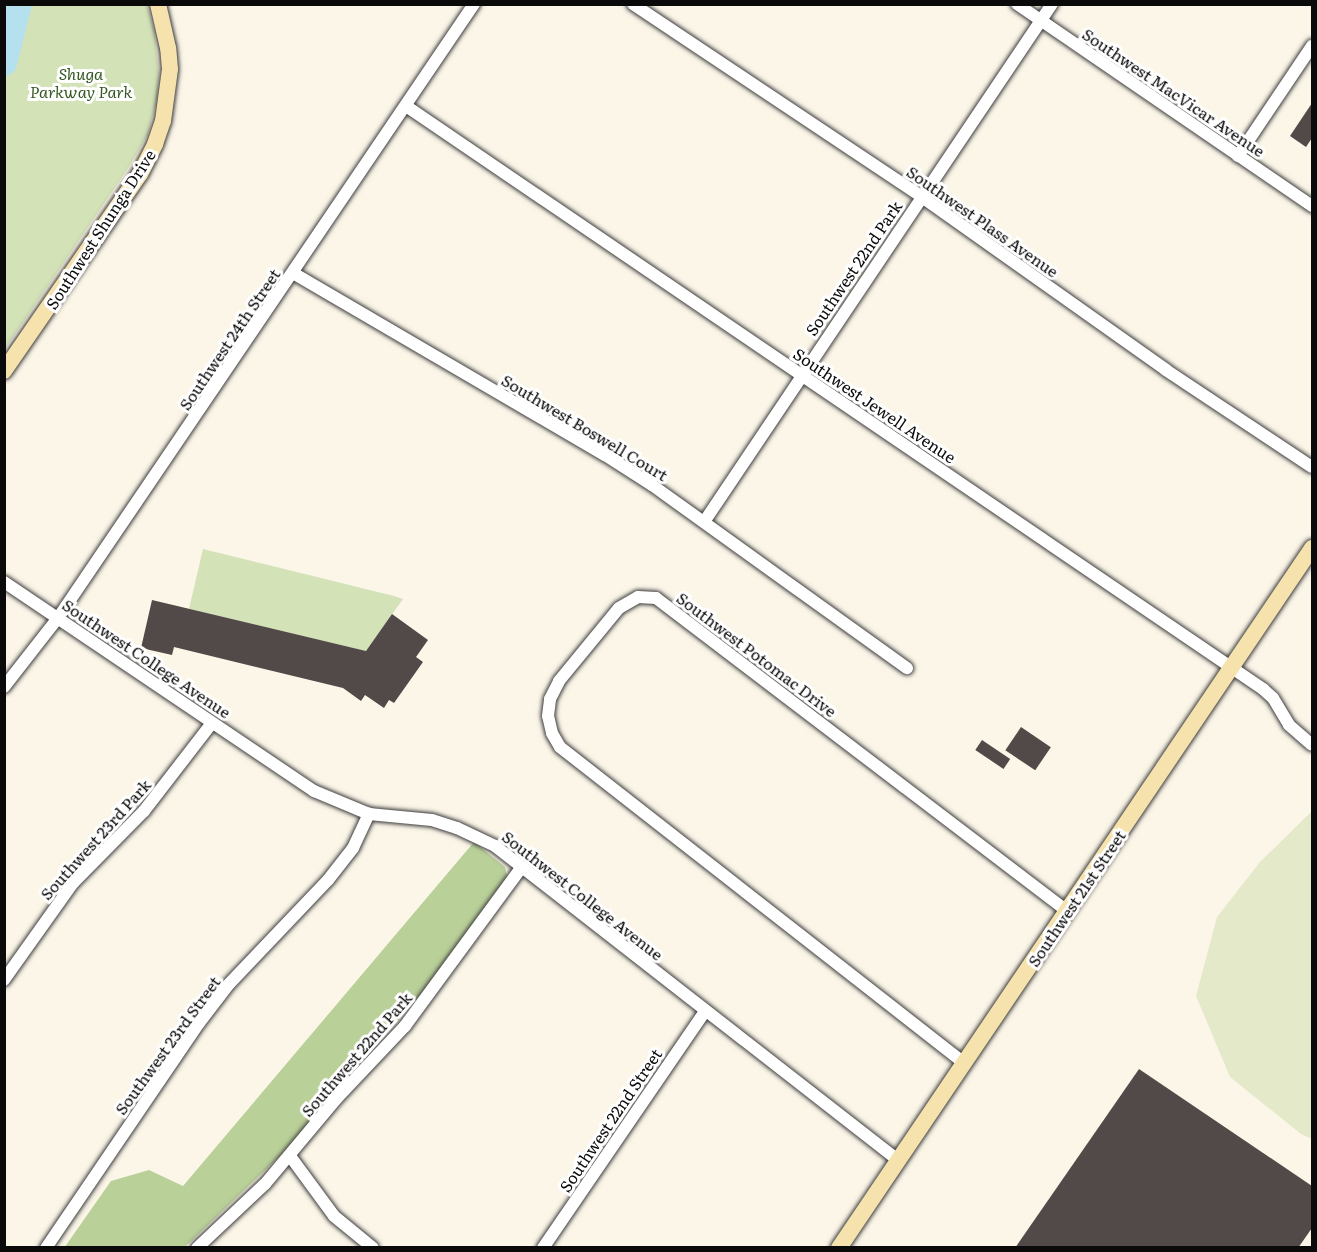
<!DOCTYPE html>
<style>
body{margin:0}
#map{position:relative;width:1317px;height:1252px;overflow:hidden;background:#fcf6e9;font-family:Literata,serif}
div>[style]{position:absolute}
.green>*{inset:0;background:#d4e2b8}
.forest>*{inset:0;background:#bad099}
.pitch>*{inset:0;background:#e4eac9}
.river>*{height:26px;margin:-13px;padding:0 13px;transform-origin:13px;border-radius:13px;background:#b4e1ed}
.building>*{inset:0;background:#514a48;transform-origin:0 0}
.roads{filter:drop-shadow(0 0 2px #3d3d3d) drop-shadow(0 0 2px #3d3d3d)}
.street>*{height:12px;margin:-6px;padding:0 6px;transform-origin:6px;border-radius:6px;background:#fff}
.secondary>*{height:16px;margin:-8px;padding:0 8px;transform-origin:8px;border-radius:8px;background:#f5e2ac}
span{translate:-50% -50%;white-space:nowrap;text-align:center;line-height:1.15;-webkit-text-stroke:6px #fff;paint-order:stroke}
.park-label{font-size:16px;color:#365823;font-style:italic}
.street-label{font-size:16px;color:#0a0a0a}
.frame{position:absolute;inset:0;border:6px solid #0a0a0a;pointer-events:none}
</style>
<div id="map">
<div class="green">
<div style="clip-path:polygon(19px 5px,147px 5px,154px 30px,159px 72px,157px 99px,148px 134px,129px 167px,5px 349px,4px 63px)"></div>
<div style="clip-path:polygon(203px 549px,394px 596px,403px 599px,366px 651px,189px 609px)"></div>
</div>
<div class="forest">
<div style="clip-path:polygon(474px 842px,505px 867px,507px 877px,499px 891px,420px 995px,289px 1147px,185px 1247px,64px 1248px,111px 1181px,149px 1170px,183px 1186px)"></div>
</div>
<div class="pitch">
<div style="clip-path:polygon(1312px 811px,1312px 1139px,1301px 1134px,1230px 1077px,1196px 996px,1217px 917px,1260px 862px)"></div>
</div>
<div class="river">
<div style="left:4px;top:63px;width:61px;rotate:-75.7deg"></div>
</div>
<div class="building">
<div style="clip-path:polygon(1312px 103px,1312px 138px,1306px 147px,1290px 136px)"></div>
<div style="clip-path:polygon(152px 600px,366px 651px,392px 614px,428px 640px,416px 657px,423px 662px,394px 703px,389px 700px,384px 708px,365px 695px,361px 701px,343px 688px,174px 647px,172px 655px,141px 648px)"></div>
<div style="left:1021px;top:727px;width:36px;height:28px;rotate:34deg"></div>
<div style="left:982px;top:740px;width:34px;height:12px;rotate:34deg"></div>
<div style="clip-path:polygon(1139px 1069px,1312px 1186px,1312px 1228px,1298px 1248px,1015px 1248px)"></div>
</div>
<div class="roads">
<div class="street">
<div style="left:633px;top:4px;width:348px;rotate:33.7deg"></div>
<div style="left:922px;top:197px;width:299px;rotate:35.3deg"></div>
<div style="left:1166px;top:370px;width:175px;rotate:33.6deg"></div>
<div style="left:1017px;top:4px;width:358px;rotate:34.4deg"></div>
<div style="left:406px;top:106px;width:1037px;rotate:34.23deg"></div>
<div style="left:1263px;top:689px;width:13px;rotate:42deg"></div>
<div style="left:1273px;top:698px;width:31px;rotate:59deg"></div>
<div style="left:1289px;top:725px;width:30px;rotate:41deg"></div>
<div style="left:1238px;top:156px;width:133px;rotate:-56.1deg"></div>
<div style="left:293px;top:273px;width:361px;rotate:30.3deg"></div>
<div style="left:605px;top:455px;width:56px;rotate:32.6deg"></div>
<div style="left:652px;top:485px;width:314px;rotate:35.7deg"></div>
<div style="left:704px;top:522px;width:624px;rotate:-56.11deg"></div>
<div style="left:4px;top:582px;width:374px;rotate:34deg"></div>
<div style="left:314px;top:791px;width:60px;rotate:22.7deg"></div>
<div style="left:369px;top:814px;width:63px;rotate:5.4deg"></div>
<div style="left:432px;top:820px;width:26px;rotate:18deg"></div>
<div style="left:457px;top:828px;width:42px;rotate:25.3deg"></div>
<div style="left:495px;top:846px;width:512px;rotate:37.94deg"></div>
<div style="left:4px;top:687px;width:88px;rotate:-52deg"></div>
<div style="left:58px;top:618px;width:742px;rotate:-55.88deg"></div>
<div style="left:4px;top:980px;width:119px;rotate:-54.6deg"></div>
<div style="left:73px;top:883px;width:101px;rotate:-45.4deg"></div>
<div style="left:144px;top:811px;width:111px;rotate:-52.3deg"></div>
<div style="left:964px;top:1063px;width:513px;rotate:-141.97deg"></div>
<div style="left:560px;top:747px;width:16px;rotate:-120deg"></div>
<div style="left:552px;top:733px;width:17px;rotate:-103deg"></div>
<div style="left:548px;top:716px;width:17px;rotate:-83deg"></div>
<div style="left:550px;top:699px;width:20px;rotate:-63deg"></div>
<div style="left:559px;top:681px;width:94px;rotate:-50.6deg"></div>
<div style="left:619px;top:608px;width:22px;rotate:-30deg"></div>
<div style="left:638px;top:597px;width:18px;rotate:3deg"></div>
<div style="left:656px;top:598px;width:517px;rotate:37.29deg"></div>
<div style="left:290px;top:1156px;width:74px;rotate:53.7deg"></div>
<div style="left:334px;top:1216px;width:50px;rotate:39.4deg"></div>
<div style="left:46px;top:1248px;width:272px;rotate:-55.8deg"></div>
<div style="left:199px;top:1023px;width:49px;rotate:-52.4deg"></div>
<div style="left:229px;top:984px;width:144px;rotate:-46.4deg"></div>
<div style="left:328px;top:880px;width:41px;rotate:-52deg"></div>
<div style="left:353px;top:848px;width:38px;rotate:-65deg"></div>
<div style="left:197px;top:1248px;width:93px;rotate:-43.3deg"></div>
<div style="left:265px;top:1184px;width:112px;rotate:-50.1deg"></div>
<div style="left:337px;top:1098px;width:99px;rotate:-46.6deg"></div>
<div style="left:405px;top:1026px;width:197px;rotate:-53.7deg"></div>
<div style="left:543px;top:1248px;width:287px;rotate:-55.6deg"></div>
</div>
<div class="secondary">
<div style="left:4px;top:371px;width:239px;rotate:-55.4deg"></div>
<div style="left:140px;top:174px;width:34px;rotate:-63deg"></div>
<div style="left:155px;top:144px;width:24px;rotate:-71deg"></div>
<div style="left:163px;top:121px;width:52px;rotate:-82.3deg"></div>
<div style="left:170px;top:69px;width:21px;rotate:-95deg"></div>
<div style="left:168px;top:48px;width:45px;rotate:-102.8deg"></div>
<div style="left:839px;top:1248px;width:845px;rotate:-55.95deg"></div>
</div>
</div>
<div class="park-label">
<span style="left:81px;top:82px">Shuga<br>Parkway Park</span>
</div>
<div class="street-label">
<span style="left:1174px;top:92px;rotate:34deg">Southwest MacVicar Avenue</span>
<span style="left:983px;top:221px;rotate:35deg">Southwest Plass Avenue</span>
<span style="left:100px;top:229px;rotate:-57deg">Southwest Shunga Drive</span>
<span style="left:853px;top:268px;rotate:-56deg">Southwest 22nd Park</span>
<span style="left:229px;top:339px;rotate:-56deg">Southwest 24th Street</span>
<span style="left:875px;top:405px;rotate:34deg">Southwest Jewell Avenue</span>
<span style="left:585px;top:427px;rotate:31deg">Southwest Boswell Court</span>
<span style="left:757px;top:654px;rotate:37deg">Southwest Potomac Drive</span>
<span style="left:147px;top:658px;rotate:34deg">Southwest College Avenue</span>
<span style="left:95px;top:839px;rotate:-48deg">Southwest 23rd Park</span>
<span style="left:583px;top:895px;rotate:38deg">Southwest College Avenue</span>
<span style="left:1076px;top:898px;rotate:-56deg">Southwest 21st Street</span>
<span style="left:167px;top:1045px;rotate:-54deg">Southwest 23rd Street</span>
<span style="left:356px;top:1054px;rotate:-49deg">Southwest 22nd Park</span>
<span style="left:610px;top:1120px;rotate:-56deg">Southwest 22nd Street</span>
</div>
<div class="frame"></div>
</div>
